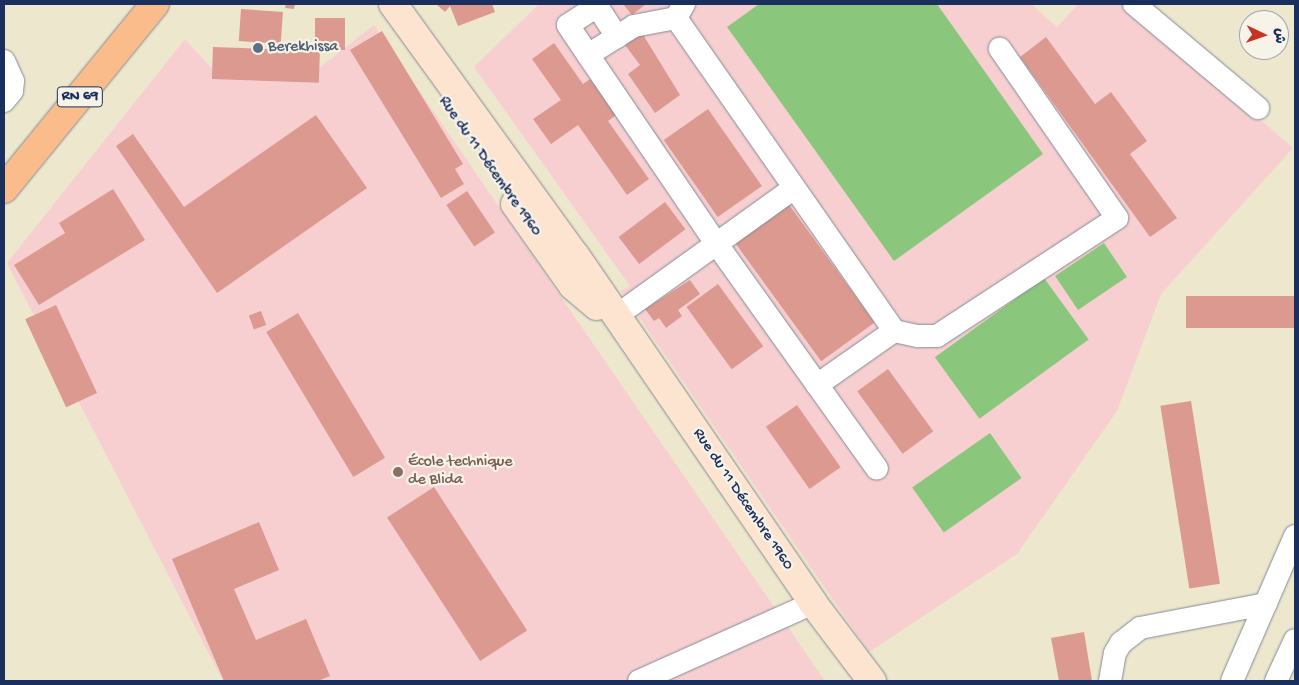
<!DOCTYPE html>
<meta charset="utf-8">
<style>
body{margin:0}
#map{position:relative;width:1299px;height:685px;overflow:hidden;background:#ede7cd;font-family:"Gochi Hand","Playpen Sans Arabic",sans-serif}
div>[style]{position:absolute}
.built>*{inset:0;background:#f7cfd1}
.green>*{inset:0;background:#8ac77d;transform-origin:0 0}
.building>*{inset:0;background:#dc998f;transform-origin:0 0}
.roads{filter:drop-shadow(0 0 1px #848b96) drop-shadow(0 0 1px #848b96)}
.minor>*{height:22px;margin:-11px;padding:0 11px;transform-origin:11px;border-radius:11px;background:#fff}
.secondary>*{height:28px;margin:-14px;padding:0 14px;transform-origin:14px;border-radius:14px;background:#fde4d1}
.primary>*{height:28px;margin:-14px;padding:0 14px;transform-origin:14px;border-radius:14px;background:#fabc8b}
.dots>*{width:14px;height:14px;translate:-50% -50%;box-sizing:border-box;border:2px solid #f7f3e8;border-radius:50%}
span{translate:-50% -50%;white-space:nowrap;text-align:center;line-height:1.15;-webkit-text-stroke:4.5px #f7f3e8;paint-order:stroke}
.shield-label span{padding:1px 4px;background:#f7f3e8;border:1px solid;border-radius:4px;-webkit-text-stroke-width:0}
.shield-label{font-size:15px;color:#1b2f5e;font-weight:700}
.service-label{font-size:16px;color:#4e5e75}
.left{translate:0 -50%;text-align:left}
.street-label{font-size:16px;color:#1b2f5e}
.education-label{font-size:16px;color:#785e54}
.frame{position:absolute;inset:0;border:5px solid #1b2f5e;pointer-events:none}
.north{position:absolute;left:1239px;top:10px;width:50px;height:50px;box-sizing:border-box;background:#f7f3e8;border:1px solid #9fa5b1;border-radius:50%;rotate:93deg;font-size:14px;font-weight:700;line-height:20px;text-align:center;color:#1b2f5e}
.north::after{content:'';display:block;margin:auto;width:18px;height:22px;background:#c8321e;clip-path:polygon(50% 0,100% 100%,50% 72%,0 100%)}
</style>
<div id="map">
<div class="built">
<div style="clip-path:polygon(539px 4px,1031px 4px,1057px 27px,1078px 4px,1128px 4px,1293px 148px,1161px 294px,1117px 411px,1017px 554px,869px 652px,621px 291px,630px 286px,474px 67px)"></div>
<div style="clip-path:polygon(374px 25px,825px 681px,223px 681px,7px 263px,185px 39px,213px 70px,318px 69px)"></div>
</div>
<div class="green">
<div style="clip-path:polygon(759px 4px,937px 4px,1043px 154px,894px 261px,727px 27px)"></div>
<div style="left:1104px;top:243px;width:41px;height:59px;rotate:56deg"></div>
<div style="left:1044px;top:278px;width:76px;height:135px;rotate:54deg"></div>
<div style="left:990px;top:433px;width:55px;height:95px;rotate:55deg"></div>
</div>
<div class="building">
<div style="clip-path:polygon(286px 4px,295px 4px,294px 9px,285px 8px)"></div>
<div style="clip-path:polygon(436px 4px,492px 4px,495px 12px,458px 26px,450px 6px,445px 12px)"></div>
<div style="clip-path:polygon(623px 4px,646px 4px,632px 15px)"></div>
<div style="left:241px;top:9px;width:42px;height:32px;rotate:4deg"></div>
<div style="left:315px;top:18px;width:30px;height:32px"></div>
<div style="clip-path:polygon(382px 31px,463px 164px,455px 169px,464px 184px,441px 198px,350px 50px)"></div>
<div style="clip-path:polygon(642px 33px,680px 95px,655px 113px,628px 74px,640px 65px,625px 45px)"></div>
<div style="clip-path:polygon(1046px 37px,1095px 104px,1111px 92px,1147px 141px,1130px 154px,1177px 218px,1150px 237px,1020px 57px)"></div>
<div style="clip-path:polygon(554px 43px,583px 84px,590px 79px,616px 115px,608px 121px,649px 179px,627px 195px,578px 125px,551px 144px,533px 119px,561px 100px,532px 59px)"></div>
<div style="left:213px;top:47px;width:107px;height:32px;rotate:2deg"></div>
<div style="left:708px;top:109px;width:94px;height:54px;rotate:55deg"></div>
<div style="clip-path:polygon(316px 115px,367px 188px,217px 293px,116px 146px,133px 134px,184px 207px)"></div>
<div style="clip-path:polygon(113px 189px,145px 240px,39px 305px,14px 265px,65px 233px,59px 223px)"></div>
<div style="left:467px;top:191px;width:50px;height:25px;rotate:56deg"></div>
<div style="left:665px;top:202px;width:34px;height:58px;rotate:53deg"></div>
<div style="left:787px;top:202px;width:149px;height:66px;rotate:54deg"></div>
<div style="clip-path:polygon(690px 280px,700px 294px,678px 310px,682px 316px,666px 328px,659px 318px,654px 321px,645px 309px)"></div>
<div style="left:718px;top:284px;width:77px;height:39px;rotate:54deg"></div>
<div style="left:1295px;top:296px;width:32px;height:109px;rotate:90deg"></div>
<div style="left:56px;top:305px;width:97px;height:34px;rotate:65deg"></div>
<div style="left:261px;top:311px;width:15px;height:13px;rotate:70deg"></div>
<div style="left:298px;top:313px;width:169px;height:37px;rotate:59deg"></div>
<div style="left:888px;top:369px;width:77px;height:38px;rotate:54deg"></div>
<div style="left:1191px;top:401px;width:185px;height:31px;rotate:81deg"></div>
<div style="left:797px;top:405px;width:76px;height:38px;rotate:55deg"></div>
<div style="left:434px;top:487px;width:171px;height:56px;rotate:57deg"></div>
<div style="clip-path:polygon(259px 522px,279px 570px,234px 589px,256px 640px,306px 619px,330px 676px,318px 681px,224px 681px,172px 559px)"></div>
<div style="clip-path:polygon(1084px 632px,1092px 681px,1059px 681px,1051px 638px)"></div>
</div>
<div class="roads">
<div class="minor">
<div style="left:684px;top:4px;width:16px;rotate:120deg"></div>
<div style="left:676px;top:18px;width:381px;rotate:55.1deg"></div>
<div style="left:894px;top:331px;width:94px;rotate:145deg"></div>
<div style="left:1134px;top:4px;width:162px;rotate:40deg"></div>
<div style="left:676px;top:18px;width:43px;rotate:169.2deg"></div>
<div style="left:634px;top:26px;width:54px;rotate:147.8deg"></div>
<div style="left:588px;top:55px;width:227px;rotate:55.8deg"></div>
<div style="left:716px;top:243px;width:277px;rotate:54.5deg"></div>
<div style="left:588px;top:55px;width:36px;rotate:-124deg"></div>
<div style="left:568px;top:25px;width:35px;rotate:-33deg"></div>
<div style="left:597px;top:6px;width:37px;rotate:57deg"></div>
<div style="left:4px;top:61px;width:22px;rotate:66deg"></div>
<div style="left:13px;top:81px;width:10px;rotate:96deg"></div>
<div style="left:12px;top:91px;width:13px;rotate:129deg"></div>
<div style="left:616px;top:316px;width:218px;rotate:-35.7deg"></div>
<div style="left:894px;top:331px;width:25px;rotate:12deg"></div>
<div style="left:918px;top:336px;width:19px"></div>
<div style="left:937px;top:336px;width:215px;rotate:-33.2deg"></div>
<div style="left:1117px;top:218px;width:206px;rotate:-124.7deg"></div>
<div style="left:639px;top:681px;width:191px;rotate:-24.1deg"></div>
<div style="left:1110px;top:681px;width:28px;rotate:-80deg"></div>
<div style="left:1115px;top:653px;width:12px;rotate:-59deg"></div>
<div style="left:1121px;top:643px;width:24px;rotate:-38deg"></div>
<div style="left:1140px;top:628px;width:128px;rotate:-10.8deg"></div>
<div style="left:1232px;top:681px;width:158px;rotate:-66.5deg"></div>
<div style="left:1276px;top:681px;width:45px;rotate:-65.1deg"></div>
</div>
<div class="secondary">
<div style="left:393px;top:4px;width:310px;rotate:54.1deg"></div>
<div style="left:575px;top:255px;width:422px;rotate:55.6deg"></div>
<div style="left:813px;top:603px;width:98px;rotate:52.9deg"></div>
<div style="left:515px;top:204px;width:100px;rotate:54.7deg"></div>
<div style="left:573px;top:286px;width:31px;rotate:40deg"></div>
</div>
<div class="primary">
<div style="left:4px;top:189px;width:239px;rotate:-50.8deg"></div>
</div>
</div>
<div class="dots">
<div style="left:258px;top:48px;background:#5c6f8a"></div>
<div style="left:398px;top:472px;background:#8d6e63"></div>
</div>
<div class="shield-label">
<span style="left:80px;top:97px">RN 69</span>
</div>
<div class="service-label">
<span class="left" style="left:268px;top:48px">Berekhissa</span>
</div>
<div class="street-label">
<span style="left:489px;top:167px;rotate:55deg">Rue du 11 Décembre 1960</span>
<span style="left:742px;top:500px;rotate:56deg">Rue du 11 Décembre 1960</span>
</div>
<div class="education-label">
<span class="left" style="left:408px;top:472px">École technique<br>de Blida</span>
</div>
<div class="frame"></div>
<div class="north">ش</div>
</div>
